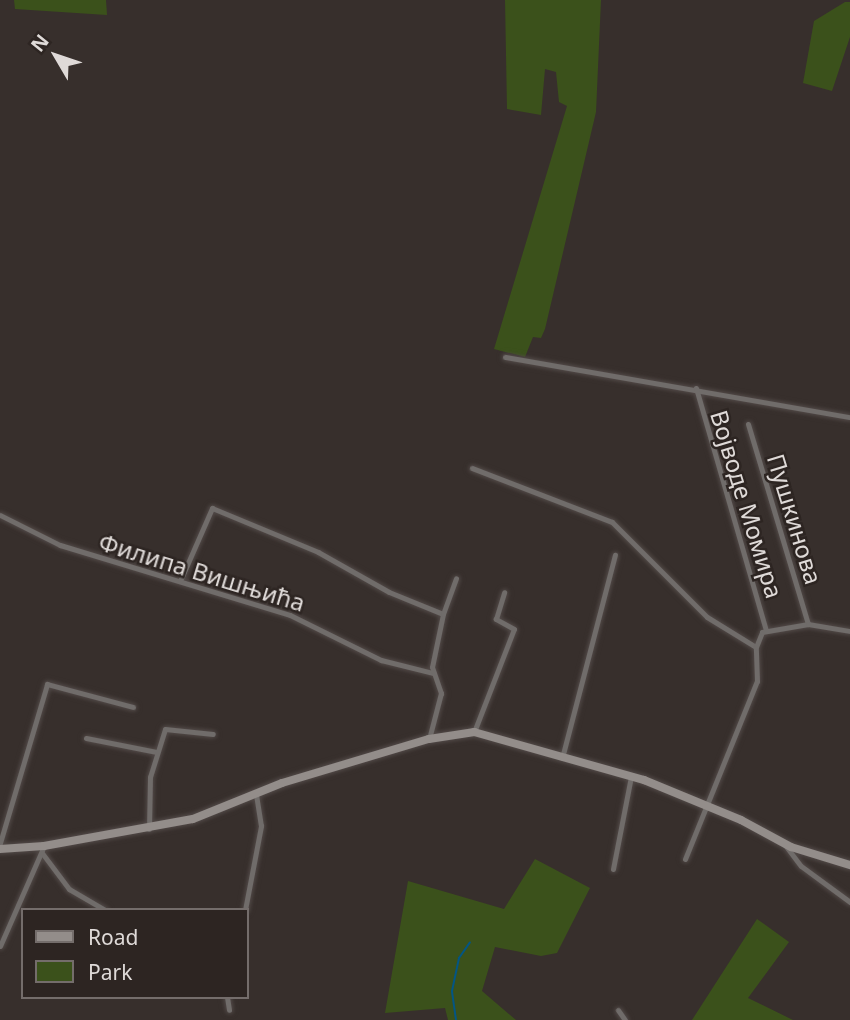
<!DOCTYPE html>
<meta charset="utf-8">
<style>
body{margin:0}
#map{position:relative;width:850px;height:1020px;overflow:hidden;background:#372f2c;font-family:"Noto Sans",sans-serif}
div>[style]{position:absolute}
.green>*{inset:0;background:#3b511b}
.stream>*{height:2px;margin:-1px;padding:0 1px;transform-origin:1px;border-radius:1px;background:#035584}
.roads{filter:drop-shadow(0 0 2px #524a48) drop-shadow(0 0 2px #524a48)}
.street>*{height:5px;margin:-2.5px;padding:0 2.5px;transform-origin:2.5px;border-radius:2.5px;background:#706c6a}
.secondary>*{height:8px;margin:-4px;padding:0 4px;transform-origin:4px;border-radius:4px;background:#938d8a}
span{translate:-50% -50%;white-space:nowrap;text-align:center;line-height:1.15;-webkit-text-stroke:5px #2d2522;paint-order:stroke}
.street-label{font-size:24px;color:#dfdad8}
.legend{position:absolute;left:21px;top:908px;width:228px;height:91px;box-sizing:border-box;background:#2d2522;border:2px solid #746d6b;margin:0;padding:9px 12px;list-style:none;font-size:21px;color:#dfdad8}
.legend li{display:flex;align-items:center;gap:14px;height:35px}
.legend b{width:35px;border:2px solid #746d6b}
.north{position:absolute;left:21px;top:21px;width:70px;height:70px;-webkit-text-stroke:5px #2d2522;paint-order:stroke;rotate:309deg;font-size:19px;font-weight:700;line-height:28px;text-align:center;color:#dfdad8}
.north::after{content:'';display:block;margin:auto;width:24px;height:32px;background:#dfdad8;clip-path:polygon(50% 0,100% 100%,50% 72%,0 100%)}
</style>
<div id="map">
<div class="green">
<div style="clip-path:polygon(14px 0,106px 0,107px 15px,15px 9px)"></div>
<div style="clip-path:polygon(505px 0,601px 0,596px 112px,545px 329px,541px 338px,533px 337px,525px 357px,494px 349px,567px 106px,559px 102px,556px 72px,545px 69px,541px 115px,507px 109px)"></div>
<div style="clip-path:polygon(845px 2px,850px 2px,850px 37px,832px 91px,803px 83px,814px 21px)"></div>
<div style="clip-path:polygon(535px 859px,590px 888px,557px 953px,541px 956px,495px 947px,482px 991px,516px 1020px,448px 1020px,445px 1008px,385px 1013px,408px 881px,504px 909px)"></div>
<div style="clip-path:polygon(757px 919px,789px 942px,748px 998px,793px 1020px,692px 1020px)"></div>
</div>
<div class="stream">
<div style="left:456px;top:1020px;width:29px;rotate:-98deg"></div>
<div style="left:452px;top:991px;width:34px;rotate:-78deg"></div>
<div style="left:459px;top:958px;width:19px;rotate:-55deg"></div>
</div>
<div class="roads">
<div class="street">
<div style="left:505px;top:357px;width:350px;rotate:9.9deg"></div>
<div style="left:696px;top:388px;width:252px;rotate:73.9deg"></div>
<div style="left:748px;top:424px;width:209px;rotate:73.3deg"></div>
<div style="left:472px;top:468px;width:150px;rotate:21.1deg"></div>
<div style="left:612px;top:522px;width:134px;rotate:45deg"></div>
<div style="left:707px;top:617px;width:57px;rotate:31.5deg"></div>
<div style="left:0;top:515px;width:67px;rotate:26.6deg"></div>
<div style="left:60px;top:545px;width:240px;rotate:16.9deg"></div>
<div style="left:290px;top:615px;width:102px;rotate:26.3deg"></div>
<div style="left:381px;top:660px;width:54px;rotate:14deg"></div>
<div style="left:180px;top:581px;width:80px;rotate:-66.3deg"></div>
<div style="left:212px;top:508px;width:115px;rotate:22.5deg"></div>
<div style="left:318px;top:552px;width:81px;rotate:29.4deg"></div>
<div style="left:389px;top:592px;width:58px;rotate:22.2deg"></div>
<div style="left:443px;top:614px;width:54px;rotate:101.7deg"></div>
<div style="left:432px;top:667px;width:28px;rotate:71deg"></div>
<div style="left:441px;top:693px;width:48px;rotate:104.6deg"></div>
<div style="left:443px;top:614px;width:38px;rotate:-70deg"></div>
<div style="left:474px;top:732px;width:110px;rotate:-68.8deg"></div>
<div style="left:514px;top:629px;width:21px;rotate:-151deg"></div>
<div style="left:496px;top:619px;width:28px;rotate:-73deg"></div>
<div style="left:86px;top:738px;width:72px;rotate:11.2deg"></div>
<div style="left:562px;top:758px;width:210px;rotate:-75.4deg"></div>
<div style="left:149px;top:829px;width:52px;rotate:-88.9deg"></div>
<div style="left:150px;top:777px;width:50px;rotate:-72.6deg"></div>
<div style="left:165px;top:729px;width:48px;rotate:5.9deg"></div>
<div style="left:0;top:843px;width:166px;rotate:-73.5deg"></div>
<div style="left:47px;top:684px;width:89px;rotate:15deg"></div>
<div style="left:785px;top:845px;width:26px;rotate:53deg"></div>
<div style="left:801px;top:866px;width:61px;rotate:36.3deg"></div>
<div style="left:42px;top:853px;width:45px;rotate:53.1deg"></div>
<div style="left:69px;top:889px;width:42px;rotate:30.3deg"></div>
<div style="left:685px;top:859px;width:192px;rotate:-68deg"></div>
<div style="left:757px;top:681px;width:34px;rotate:-92deg"></div>
<div style="left:756px;top:647px;width:16px;rotate:-68deg"></div>
<div style="left:762px;top:632px;width:47px;rotate:-9.9deg"></div>
<div style="left:808px;top:624px;width:43px;rotate:9.5deg"></div>
<div style="left:613px;top:869px;width:95px;rotate:-79deg"></div>
<div style="left:245px;top:910px;width:86px;rotate:-79.2deg"></div>
<div style="left:261px;top:826px;width:33px;rotate:-99deg"></div>
<div style="left:0;top:946px;width:109px;rotate:-66.3deg"></div>
<div style="left:227px;top:997px;width:13px;rotate:81deg"></div>
<div style="left:618px;top:1010px;width:12px;rotate:55deg"></div>
</div>
<div class="secondary">
<div style="left:0;top:849px;width:44px;rotate:-3.9deg"></div>
<div style="left:44px;top:846px;width:151px;rotate:-10.3deg"></div>
<div style="left:193px;top:819px;width:96px;rotate:-22deg"></div>
<div style="left:282px;top:783px;width:153px;rotate:-16.7deg"></div>
<div style="left:429px;top:739px;width:46px;rotate:-8.8deg"></div>
<div style="left:474px;top:732px;width:177px;rotate:15.8deg"></div>
<div style="left:644px;top:780px;width:105px;rotate:22.4deg"></div>
<div style="left:741px;top:820px;width:57px;rotate:28.4deg"></div>
<div style="left:791px;top:847px;width:62px;rotate:17deg"></div>
</div>
</div>
<div class="street-label">
<span style="left:747px;top:504px;rotate:73deg">Војводе Момира</span>
<span style="left:795px;top:519px;rotate:73deg">Пушкинова</span>
<span style="left:202px;top:572px;rotate:17deg">Филипа Вишњића</span>
</div>
<ul class="legend">
<li><b style="height:9px;background:#938d8a"></b>Road</li>
<li><b style="height:19px;background:#3b511b"></b>Park</li>
</ul>
<div class="north">N</div>
</div>
